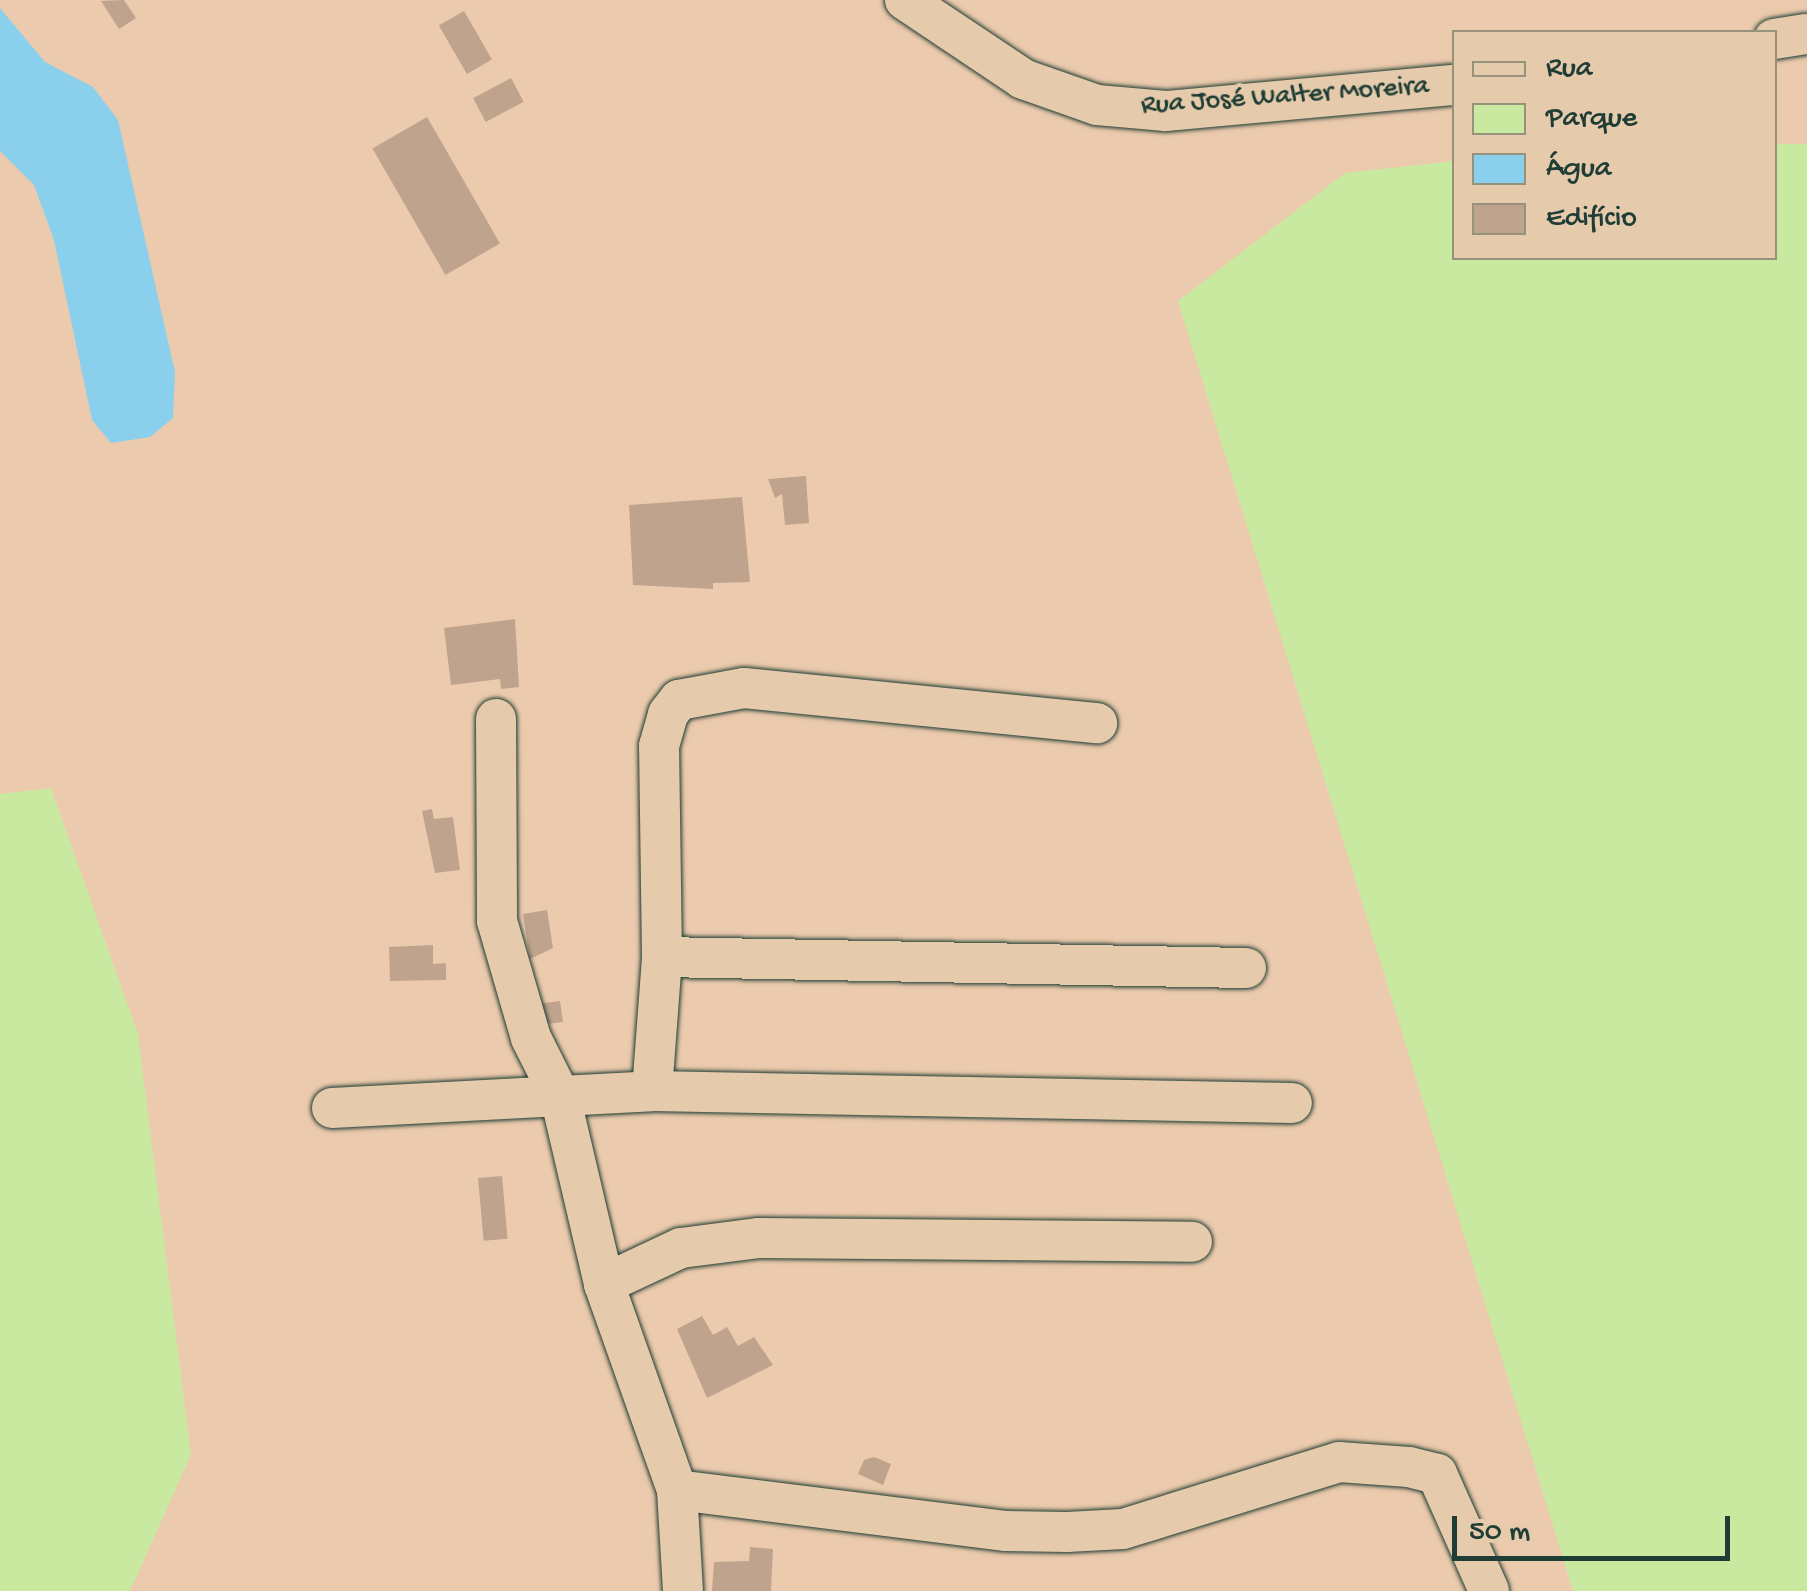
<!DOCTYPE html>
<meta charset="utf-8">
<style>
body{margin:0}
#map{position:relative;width:1807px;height:1591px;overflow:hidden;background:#eccaad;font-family:"Gochi Hand",sans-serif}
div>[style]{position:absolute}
.green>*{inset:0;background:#c9e9a1}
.water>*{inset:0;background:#8ad0ec}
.building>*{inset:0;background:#c0a38c;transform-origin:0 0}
.roads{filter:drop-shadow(0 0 2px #1f3d34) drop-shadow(0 0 2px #1f3d34)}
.street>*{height:40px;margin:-20px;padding:0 20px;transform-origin:20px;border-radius:20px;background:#e5caac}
span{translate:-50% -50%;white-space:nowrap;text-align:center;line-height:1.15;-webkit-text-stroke:8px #e5caac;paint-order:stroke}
.street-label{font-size:28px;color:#1f3d34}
.legend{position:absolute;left:1452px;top:30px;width:325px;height:230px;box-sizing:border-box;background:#e5caac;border:2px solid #96927c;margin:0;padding:12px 18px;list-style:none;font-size:30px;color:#1f3d34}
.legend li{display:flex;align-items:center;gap:20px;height:50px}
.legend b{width:50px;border:2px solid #96927c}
.scale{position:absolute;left:1452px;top:1516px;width:278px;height:45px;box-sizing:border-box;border:5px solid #1f3d34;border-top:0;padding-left:12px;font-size:30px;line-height:35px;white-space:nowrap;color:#1f3d34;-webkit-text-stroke:8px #e5caac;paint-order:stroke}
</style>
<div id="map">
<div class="green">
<div style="clip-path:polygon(1775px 144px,1807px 144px,1807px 1591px,1573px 1591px,1178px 301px,1345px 173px,1454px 161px,1454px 258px,1774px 258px)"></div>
<div style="clip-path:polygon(51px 788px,138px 1034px,191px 1455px,130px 1591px,0 1591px,0 794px)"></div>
</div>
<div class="water">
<div style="clip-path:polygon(0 8px,45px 62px,93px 87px,118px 120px,175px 372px,173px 418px,150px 437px,111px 443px,92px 420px,54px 240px,34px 185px,0 151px)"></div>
</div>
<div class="building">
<div style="clip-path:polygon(124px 0,136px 18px,119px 29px,101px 1px)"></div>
<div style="left:464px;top:11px;width:56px;height:29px;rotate:60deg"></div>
<div style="left:511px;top:78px;width:27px;height:43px;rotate:62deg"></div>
<div style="left:427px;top:117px;width:146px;height:63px;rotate:60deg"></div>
<div style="clip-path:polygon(806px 476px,809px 523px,785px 525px,782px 494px,775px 498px,768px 479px)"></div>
<div style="clip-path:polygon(742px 497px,750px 582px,713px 583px,713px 589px,633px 585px,629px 505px)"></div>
<div style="clip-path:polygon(515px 619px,519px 687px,501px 689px,500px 679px,451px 685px,444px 628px)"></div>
<div style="clip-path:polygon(432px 809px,434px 819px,453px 817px,460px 870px,435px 873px,422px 811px)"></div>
<div style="clip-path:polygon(547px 910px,553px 948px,530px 959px,523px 914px)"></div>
<div style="clip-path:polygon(433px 945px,433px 964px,446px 963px,446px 980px,390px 981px,389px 947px)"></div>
<div style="left:560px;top:1001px;width:21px;height:24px;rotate:82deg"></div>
<div style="left:502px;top:1176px;width:63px;height:24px;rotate:85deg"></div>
<div style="clip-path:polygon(702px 1316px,713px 1335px,727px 1327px,738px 1346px,754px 1337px,773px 1365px,707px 1398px,677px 1329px)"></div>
<div style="clip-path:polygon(874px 1457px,891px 1464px,883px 1485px,858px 1474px,864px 1460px)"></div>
<div style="clip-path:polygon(750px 1547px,773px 1549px,771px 1591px,712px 1591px,714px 1562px,749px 1561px)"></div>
</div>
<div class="roads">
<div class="street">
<div style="left:905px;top:0;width:142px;rotate:33.8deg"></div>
<div style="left:1023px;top:79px;width:78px;rotate:19.4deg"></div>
<div style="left:1097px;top:105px;width:69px;rotate:5deg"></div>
<div style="left:1166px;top:111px;width:289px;rotate:-5.2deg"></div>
<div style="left:1774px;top:39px;width:33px;rotate:-9deg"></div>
<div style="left:496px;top:719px;width:202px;rotate:89.7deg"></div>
<div style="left:497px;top:921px;width:122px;rotate:73.8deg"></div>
<div style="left:531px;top:1038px;width:65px;rotate:63.4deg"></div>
<div style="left:560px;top:1096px;width:193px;rotate:76.8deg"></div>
<div style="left:604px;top:1284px;width:219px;rotate:70.5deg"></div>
<div style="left:677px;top:1490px;width:101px;rotate:86.6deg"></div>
<div style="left:662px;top:957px;width:584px;rotate:1.08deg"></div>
<div style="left:652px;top:1091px;width:134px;rotate:-85.7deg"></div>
<div style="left:662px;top:957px;width:211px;rotate:-90.8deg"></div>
<div style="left:659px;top:746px;width:33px;rotate:-74deg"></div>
<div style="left:668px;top:714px;width:18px;rotate:-52deg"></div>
<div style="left:679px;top:700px;width:66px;rotate:-10.5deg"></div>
<div style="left:744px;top:688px;width:355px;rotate:5.7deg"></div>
<div style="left:332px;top:1108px;width:320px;rotate:-3deg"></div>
<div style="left:652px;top:1091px;width:640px;rotate:1.07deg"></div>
<div style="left:604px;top:1284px;width:85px;rotate:-25.1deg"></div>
<div style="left:681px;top:1248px;width:79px;rotate:-7.3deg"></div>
<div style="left:759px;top:1238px;width:433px;rotate:0.5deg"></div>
<div style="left:677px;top:1490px;width:332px;rotate:7.1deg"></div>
<div style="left:1006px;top:1531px;width:61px;rotate:0.9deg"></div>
<div style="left:1067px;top:1532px;width:56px;rotate:-3.1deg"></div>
<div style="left:1123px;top:1529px;width:226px;rotate:-17.2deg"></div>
<div style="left:1339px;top:1462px;width:70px;rotate:4.1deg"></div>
<div style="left:1409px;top:1467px;width:29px;rotate:14deg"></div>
<div style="left:1437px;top:1474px;width:128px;rotate:66deg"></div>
</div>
</div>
<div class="street-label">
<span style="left:1285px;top:97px;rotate:-4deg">Rua José Walter Moreira</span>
</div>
<ul class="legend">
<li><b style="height:12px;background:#e5caac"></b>Rua</li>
<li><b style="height:28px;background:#c9e9a1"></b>Parque</li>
<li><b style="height:28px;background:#8ad0ec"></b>Água</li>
<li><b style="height:28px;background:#c0a38c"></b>Edifício</li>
</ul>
<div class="scale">50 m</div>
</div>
